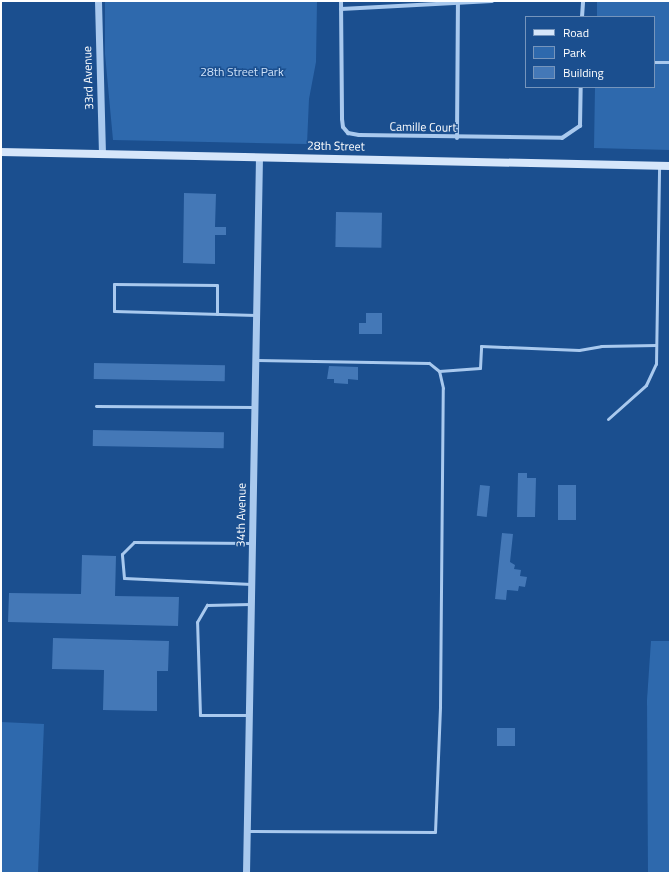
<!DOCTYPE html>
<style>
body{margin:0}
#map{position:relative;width:671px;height:874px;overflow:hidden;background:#1b4f8f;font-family:"Titillium Web",sans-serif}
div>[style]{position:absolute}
.green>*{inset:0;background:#2e69ad}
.building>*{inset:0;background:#4478b7;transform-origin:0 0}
.service>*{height:3px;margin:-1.5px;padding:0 1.5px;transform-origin:1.5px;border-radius:1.5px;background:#a9c9ee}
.minor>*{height:4px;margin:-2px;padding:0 2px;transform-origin:2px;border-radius:2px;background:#a9c9ee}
.tertiary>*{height:7px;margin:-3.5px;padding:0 3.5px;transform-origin:3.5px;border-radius:3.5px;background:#a9c9ee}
.secondary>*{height:8px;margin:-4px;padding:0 4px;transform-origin:4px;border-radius:4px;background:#d6e6fa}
span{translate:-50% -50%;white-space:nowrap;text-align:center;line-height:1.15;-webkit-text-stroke:3px #1b4f8f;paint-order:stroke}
.park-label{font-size:12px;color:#cfe3fa}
.street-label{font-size:12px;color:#fff}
.frame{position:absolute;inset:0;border:2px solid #fff;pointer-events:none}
.legend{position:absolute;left:525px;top:16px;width:130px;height:72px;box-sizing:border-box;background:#1b4f8f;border:1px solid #7695bc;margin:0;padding:5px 7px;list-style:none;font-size:12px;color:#fff}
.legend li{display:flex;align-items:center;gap:8px;height:20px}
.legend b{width:20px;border:1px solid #7695bc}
</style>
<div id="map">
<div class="green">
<div style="clip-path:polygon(105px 1px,317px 1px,316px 62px,309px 99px,307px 144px,113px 140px,105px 54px)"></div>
<div style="clip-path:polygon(597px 1px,670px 1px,670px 150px,594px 148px,595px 87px,654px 87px,654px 17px,597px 17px)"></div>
<div style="clip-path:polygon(651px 641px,670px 641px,670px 873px,648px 873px,647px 700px)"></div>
<div style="clip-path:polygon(1px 722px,44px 724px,38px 873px,1px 873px)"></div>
</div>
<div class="building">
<div style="clip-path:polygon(184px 193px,216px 194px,215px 227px,226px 227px,226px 235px,215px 235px,215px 264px,183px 263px)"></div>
<div style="left:336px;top:212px;width:46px;height:35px;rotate:1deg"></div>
<div style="clip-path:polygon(366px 313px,382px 313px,382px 334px,359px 334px,359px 323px,366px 323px)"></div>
<div style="left:94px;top:363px;width:131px;height:16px;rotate:1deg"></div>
<div style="clip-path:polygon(329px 366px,358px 367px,358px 380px,348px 379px,348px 384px,334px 383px,334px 379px,327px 379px)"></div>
<div style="left:93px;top:430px;width:131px;height:16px;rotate:1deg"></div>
<div style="clip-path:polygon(518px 473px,527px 473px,527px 478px,536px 478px,535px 517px,517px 517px)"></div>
<div style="left:480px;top:485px;width:10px;height:31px;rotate:6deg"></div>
<div style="left:558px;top:485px;width:18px;height:35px"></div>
<div style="clip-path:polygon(502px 533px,513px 534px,510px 562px,515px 565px,514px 569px,521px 570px,520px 576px,527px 577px,525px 587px,519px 586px,518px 591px,507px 590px,506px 600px,495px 599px)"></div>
<div style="clip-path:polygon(82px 555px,116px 556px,115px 596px,179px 597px,178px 626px,8px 622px,9px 593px,81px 594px)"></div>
<div style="clip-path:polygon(53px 638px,169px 641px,168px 671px,157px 671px,157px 711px,103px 710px,104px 670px,52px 669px)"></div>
<div style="left:497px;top:728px;width:18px;height:18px"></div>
</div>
<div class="service">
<div style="left:654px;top:62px;width:16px"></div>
<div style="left:217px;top:314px;width:29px;rotate:-90deg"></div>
<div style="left:217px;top:285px;width:103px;rotate:-179.4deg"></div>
<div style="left:114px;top:284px;width:27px;rotate:90deg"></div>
<div style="left:114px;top:311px;width:142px;rotate:1.6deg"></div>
<div style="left:439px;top:371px;width:41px;rotate:-4.2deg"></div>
<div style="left:480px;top:368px;width:22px;rotate:-87deg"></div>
<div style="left:481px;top:346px;width:98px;rotate:2.3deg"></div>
<div style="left:579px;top:350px;width:22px;rotate:-10deg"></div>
<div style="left:601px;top:346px;width:55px;rotate:-1deg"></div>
<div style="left:96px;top:406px;width:158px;rotate:0.4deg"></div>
<div style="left:608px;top:419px;width:51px;rotate:-41.8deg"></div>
<div style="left:646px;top:385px;width:23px;rotate:-65deg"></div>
<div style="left:656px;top:364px;width:196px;rotate:-89.1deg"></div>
<div style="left:251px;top:584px;width:127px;rotate:-177.3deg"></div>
<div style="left:124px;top:578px;width:24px;rotate:-95deg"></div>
<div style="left:122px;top:554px;width:17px;rotate:-45deg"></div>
<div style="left:134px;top:542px;width:117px;rotate:0.5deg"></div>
<div style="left:248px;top:715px;width:48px;rotate:180deg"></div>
<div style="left:200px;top:715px;width:93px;rotate:-91.8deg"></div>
<div style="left:197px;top:622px;width:20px;rotate:-60deg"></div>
<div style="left:207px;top:605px;width:43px;rotate:-1.3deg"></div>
<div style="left:247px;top:831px;width:188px;rotate:0.3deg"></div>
<div style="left:435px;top:832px;width:126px;rotate:-87.7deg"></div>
<div style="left:440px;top:706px;width:318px;rotate:-89.5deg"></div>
<div style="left:443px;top:388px;width:17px;rotate:-103deg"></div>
<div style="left:439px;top:371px;width:13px;rotate:-141deg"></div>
<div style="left:429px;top:363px;width:172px;rotate:-179deg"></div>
</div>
<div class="minor">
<div style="left:341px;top:1px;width:118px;rotate:89.5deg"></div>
<div style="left:342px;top:119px;width:8px;rotate:83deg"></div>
<div style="left:343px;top:127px;width:8px;rotate:50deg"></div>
<div style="left:348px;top:133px;width:11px;rotate:10deg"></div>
<div style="left:359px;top:135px;width:203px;rotate:0.8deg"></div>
<div style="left:562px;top:138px;width:22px;rotate:-34deg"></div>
<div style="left:580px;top:126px;width:39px;rotate:-89deg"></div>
<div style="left:341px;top:9px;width:151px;rotate:-3deg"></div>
<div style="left:582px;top:17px;width:16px;rotate:-86deg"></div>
<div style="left:457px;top:138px;width:137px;rotate:-89.6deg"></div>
</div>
<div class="tertiary">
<div style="left:98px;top:1px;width:153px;rotate:88.5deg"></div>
<div style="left:246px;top:873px;width:716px;rotate:-88.96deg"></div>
</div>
<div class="secondary">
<div style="left:1px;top:152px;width:669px;rotate:1.2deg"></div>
</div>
<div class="park-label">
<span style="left:242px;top:72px">28th Street Park</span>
</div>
<div class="street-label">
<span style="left:88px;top:78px;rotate:-92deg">33rd Avenue</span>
<span style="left:423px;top:127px;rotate:1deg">Camille Court</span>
<span style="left:336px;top:146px;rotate:1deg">28th Street</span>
<span style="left:241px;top:515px;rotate:-89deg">34th Avenue</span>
</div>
<div class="frame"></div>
<ul class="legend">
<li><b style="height:5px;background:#d6e6fa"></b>Road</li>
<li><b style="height:11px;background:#2e69ad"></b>Park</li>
<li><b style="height:11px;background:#4478b7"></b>Building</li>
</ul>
</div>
